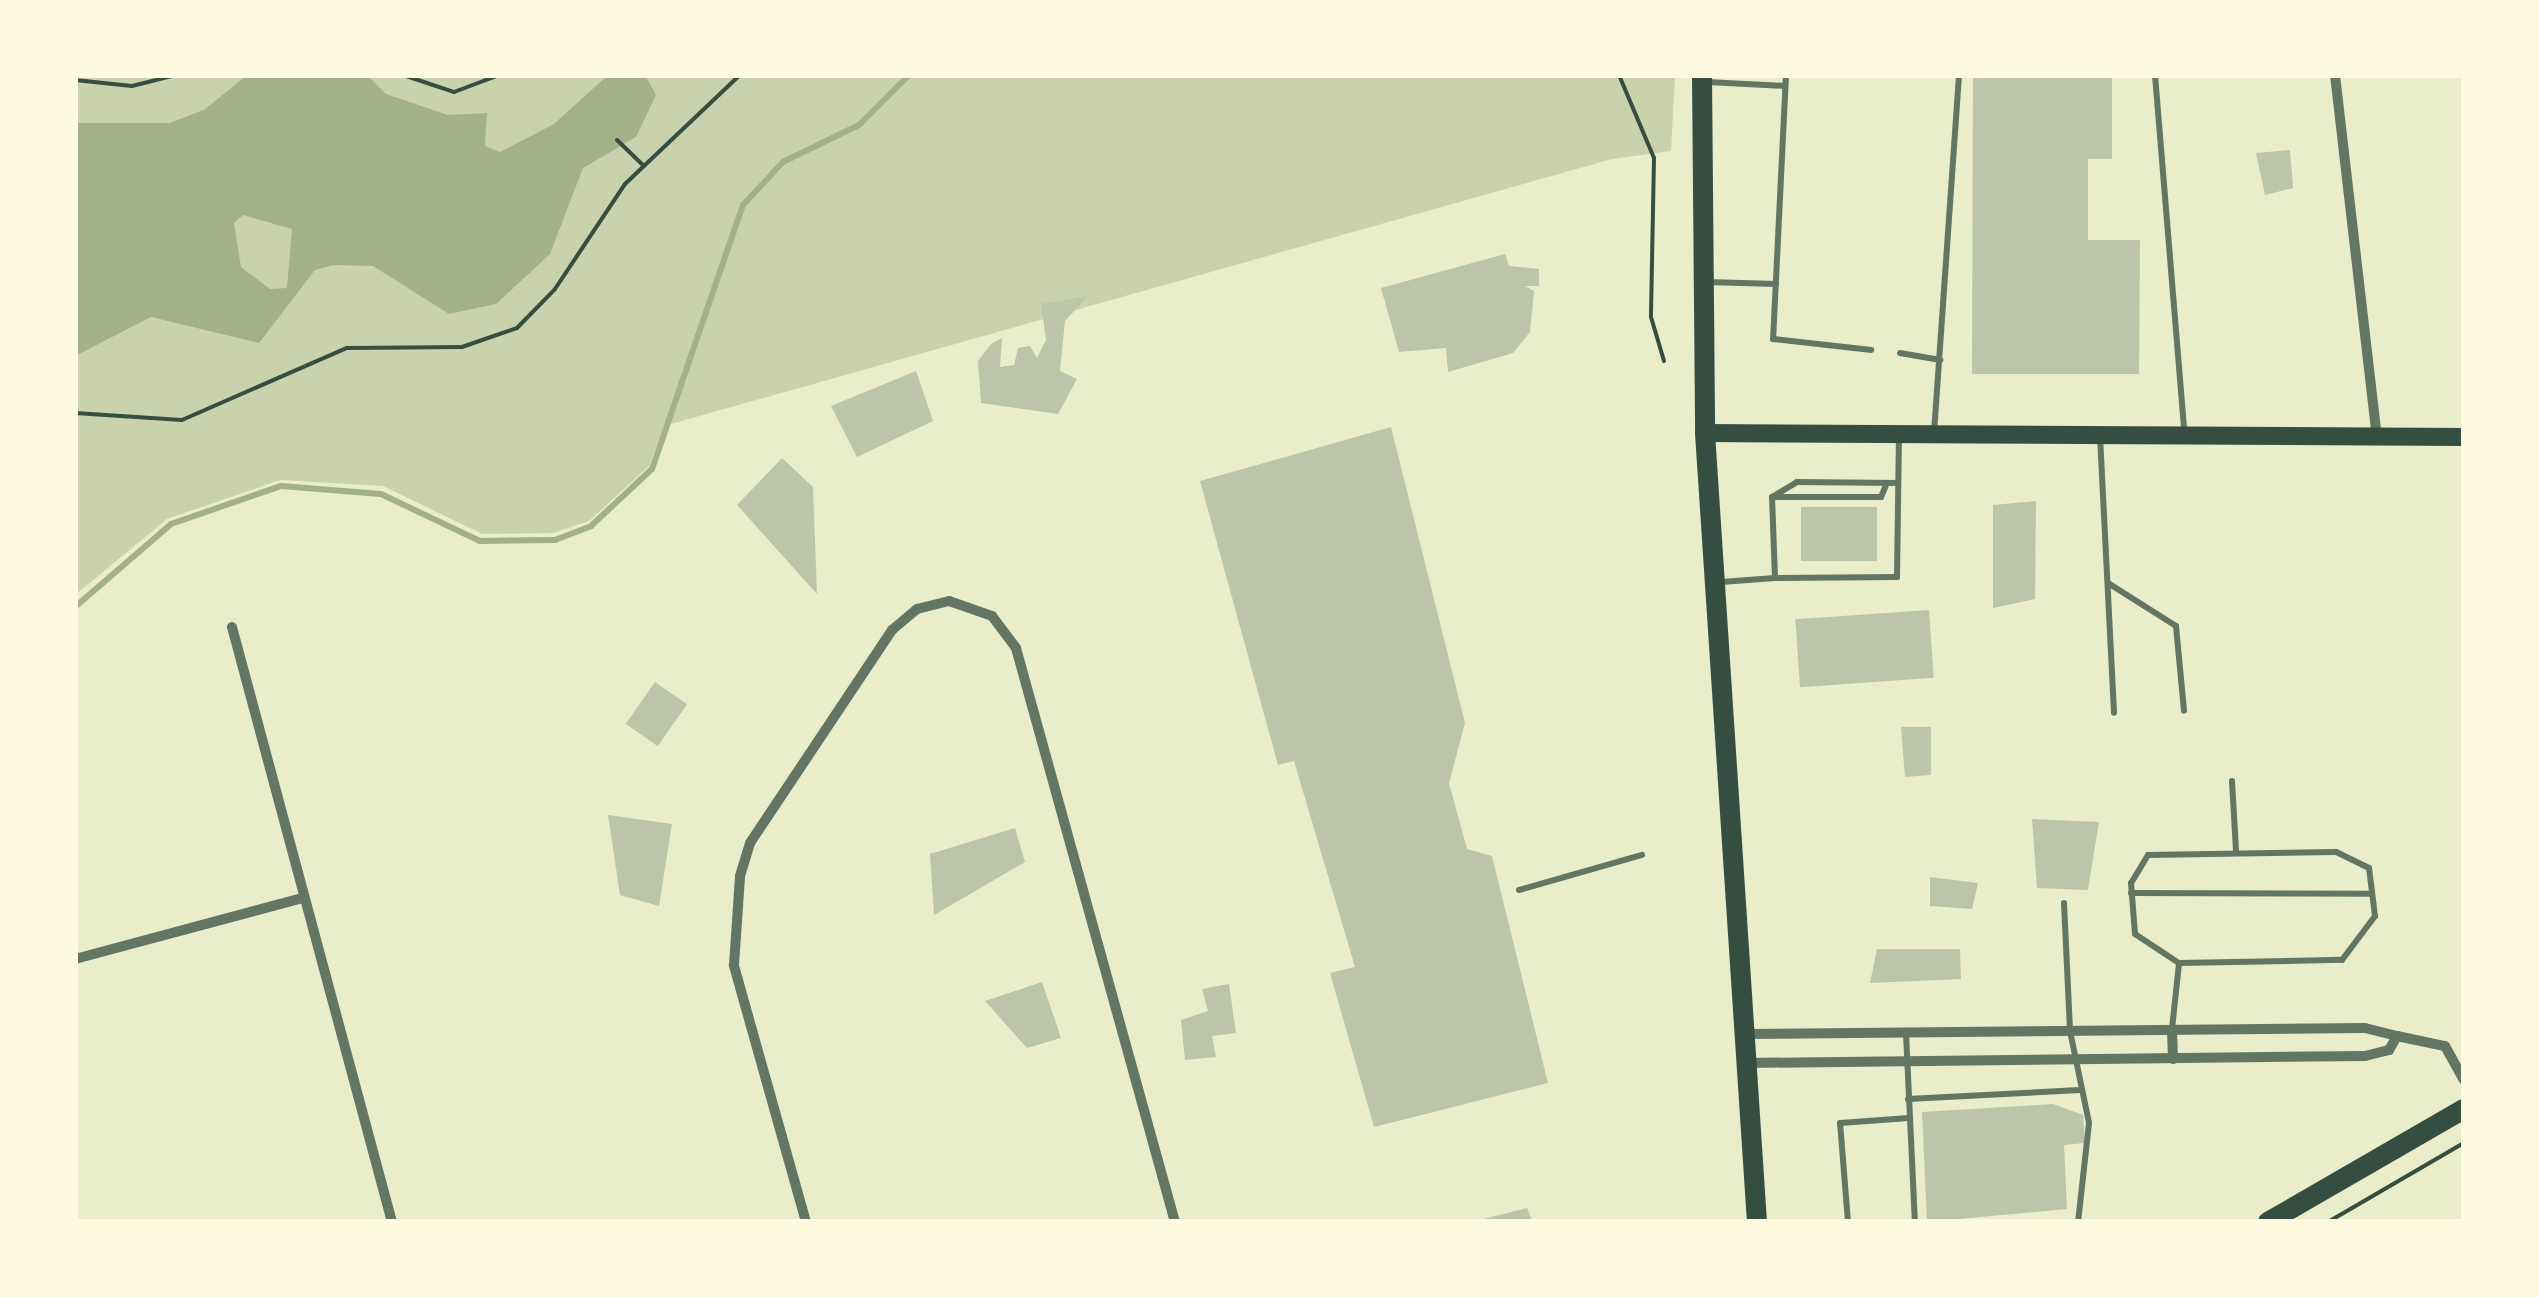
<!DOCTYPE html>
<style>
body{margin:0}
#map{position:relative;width:2539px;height:1297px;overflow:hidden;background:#e9edc9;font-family:Commissioner,sans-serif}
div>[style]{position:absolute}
.green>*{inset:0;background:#cad2ad}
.water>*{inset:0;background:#a3b18a}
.stream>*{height:6px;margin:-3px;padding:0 3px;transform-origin:3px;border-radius:3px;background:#a3b18a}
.building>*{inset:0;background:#bcc5a7;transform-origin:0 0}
.path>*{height:4px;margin:-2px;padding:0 2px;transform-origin:2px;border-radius:2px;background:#344e41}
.service>*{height:6px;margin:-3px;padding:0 3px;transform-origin:3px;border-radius:3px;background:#617663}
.minor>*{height:10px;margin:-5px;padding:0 5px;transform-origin:5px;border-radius:5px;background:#617663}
.secondary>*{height:18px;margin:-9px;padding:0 9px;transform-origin:9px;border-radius:9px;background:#344e41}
.primary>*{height:20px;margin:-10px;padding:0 10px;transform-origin:10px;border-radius:10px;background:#344e41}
span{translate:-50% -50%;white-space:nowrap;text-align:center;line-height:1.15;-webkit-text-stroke:8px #fefae0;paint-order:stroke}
.frame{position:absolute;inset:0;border:78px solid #fefae0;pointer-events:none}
</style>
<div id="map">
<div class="green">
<div style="clip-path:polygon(75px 75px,1675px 75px,1671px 151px,1612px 159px,664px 426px,649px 466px,589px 521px,553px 533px,482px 534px,383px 486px,280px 480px,167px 519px,75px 595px)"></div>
</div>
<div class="water">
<div style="clip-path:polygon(evenodd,247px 75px,367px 75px,386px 94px,448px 115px,487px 113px,485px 146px,500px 152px,554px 124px,608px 75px,645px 75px,656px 95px,636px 137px,583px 168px,550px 254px,496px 304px,449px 314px,373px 266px,333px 265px,315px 270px,259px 343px,151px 317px,75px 356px,75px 123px,169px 123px,204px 110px,247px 75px,243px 215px,292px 229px,287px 288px,270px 289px,241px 267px,234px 223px,243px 215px)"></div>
</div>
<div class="stream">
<div style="left:75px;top:607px;width:127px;rotate:-40.8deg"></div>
<div style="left:171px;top:524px;width:116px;rotate:-19.1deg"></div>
<div style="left:281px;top:486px;width:100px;rotate:4.6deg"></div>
<div style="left:381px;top:494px;width:110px;rotate:25.4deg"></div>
<div style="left:480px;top:541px;width:75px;rotate:-0.8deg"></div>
<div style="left:555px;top:540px;width:39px;rotate:-21deg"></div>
<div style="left:591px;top:526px;width:83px;rotate:-43.1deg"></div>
<div style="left:652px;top:469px;width:279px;rotate:-71deg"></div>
<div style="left:743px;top:205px;width:59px;rotate:-47.1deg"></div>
<div style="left:783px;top:162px;width:85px;rotate:-26deg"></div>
<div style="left:859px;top:125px;width:71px;rotate:-45deg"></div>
</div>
<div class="building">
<div style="clip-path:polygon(1973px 75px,2112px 75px,2112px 159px,2088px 159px,2088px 240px,2140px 240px,2139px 374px,1972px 374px)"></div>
<div style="clip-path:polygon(2290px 150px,2293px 188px,2265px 195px,2256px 153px)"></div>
<div style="clip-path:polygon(1505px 254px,1509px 266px,1539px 269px,1539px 286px,1525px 286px,1534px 291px,1530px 332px,1513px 353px,1448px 372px,1446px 348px,1399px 352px,1381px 288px)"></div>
<div style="clip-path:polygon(1088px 296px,1065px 321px,1060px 371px,1077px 379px,1058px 414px,981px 403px,978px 361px,991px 344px,1002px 338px,1000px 367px,1014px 365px,1018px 348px,1030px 346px,1037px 358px,1046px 340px,1041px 304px)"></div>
<div style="clip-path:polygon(916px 371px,933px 421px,857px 457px,831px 406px)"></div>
<div style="clip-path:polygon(1391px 427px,1465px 723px,1449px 783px,1467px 849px,1492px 856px,1548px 1083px,1374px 1127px,1330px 973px,1355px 967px,1294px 761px,1278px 765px,1200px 481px)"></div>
<div style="clip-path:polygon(782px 458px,813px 487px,817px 594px,737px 505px)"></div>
<div style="clip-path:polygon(2036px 501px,2035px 599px,1993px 608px,1993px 505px)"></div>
<div style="left:1801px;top:507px;width:76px;height:54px"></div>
<div style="left:1929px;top:610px;width:68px;height:134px;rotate:86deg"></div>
<div style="left:655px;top:682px;width:39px;height:51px;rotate:35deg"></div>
<div style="clip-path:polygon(1901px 727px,1931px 727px,1931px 775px,1905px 777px)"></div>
<div style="clip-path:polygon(608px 815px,672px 824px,659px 906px,620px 895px)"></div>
<div style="clip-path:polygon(2032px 819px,2099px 822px,2088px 890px,2037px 888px)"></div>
<div style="clip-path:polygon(1015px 828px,1025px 862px,934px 915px,930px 854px)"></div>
<div style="clip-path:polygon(1930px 877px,1978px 883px,1972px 909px,1930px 906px)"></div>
<div style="clip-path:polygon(1877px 949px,1960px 949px,1961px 979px,1870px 983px)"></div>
<div style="clip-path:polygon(1042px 982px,1061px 1038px,1027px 1048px,985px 1001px)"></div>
<div style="clip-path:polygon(1229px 984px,1236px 1033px,1212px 1036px,1216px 1057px,1185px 1060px,1181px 1020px,1208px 1011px,1202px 989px)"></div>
<div style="clip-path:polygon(2053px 1104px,2083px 1115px,2085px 1143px,2064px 1145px,2067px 1209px,1927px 1222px,1922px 1112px)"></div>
<div style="clip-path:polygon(1527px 1208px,1533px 1222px,1476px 1222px,1476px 1221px)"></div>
</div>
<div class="path">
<div style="left:403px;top:75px;width:54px;rotate:18.4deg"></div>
<div style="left:454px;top:92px;width:48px;rotate:-20.7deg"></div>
<div style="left:1619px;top:75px;width:90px;rotate:67.1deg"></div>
<div style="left:1654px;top:158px;width:159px;rotate:91.1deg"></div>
<div style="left:1651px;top:317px;width:46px;rotate:73.5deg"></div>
<div style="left:75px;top:80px;width:57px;rotate:6deg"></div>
<div style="left:132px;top:86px;width:45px;rotate:-14deg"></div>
<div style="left:617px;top:140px;width:36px;rotate:44deg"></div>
<div style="left:75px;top:413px;width:107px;rotate:3.7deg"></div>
<div style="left:182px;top:420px;width:180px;rotate:-23.6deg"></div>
<div style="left:347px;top:348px;width:115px;rotate:-0.5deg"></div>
<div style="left:462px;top:347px;width:58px;rotate:-19.1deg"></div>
<div style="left:517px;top:328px;width:54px;rotate:-45.7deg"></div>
<div style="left:555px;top:289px;width:126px;rotate:-56.3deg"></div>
<div style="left:625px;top:184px;width:158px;rotate:-43.5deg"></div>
<div style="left:2328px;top:1222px;width:157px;rotate:-30.2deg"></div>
</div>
<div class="service">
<div style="left:1786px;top:75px;width:264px;rotate:92.8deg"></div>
<div style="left:1773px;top:339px;width:99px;rotate:6.4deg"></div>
<div style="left:2155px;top:75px;width:357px;rotate:85.3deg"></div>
<div style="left:1707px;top:82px;width:78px;rotate:2.9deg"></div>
<div style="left:1707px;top:282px;width:69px;rotate:1.7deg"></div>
<div style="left:1900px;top:353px;width:41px;rotate:9.9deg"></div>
<div style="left:1934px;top:433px;width:359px;rotate:-86deg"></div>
<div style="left:2100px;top:436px;width:277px;rotate:87.1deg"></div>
<div style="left:1772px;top:497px;width:29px;rotate:-31deg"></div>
<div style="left:1797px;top:482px;width:101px;rotate:0.6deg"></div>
<div style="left:1774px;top:497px;width:107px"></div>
<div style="left:1881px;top:497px;width:15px;rotate:-67deg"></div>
<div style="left:1775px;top:578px;width:122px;rotate:-0.5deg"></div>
<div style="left:1897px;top:577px;width:142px;rotate:-89.2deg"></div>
<div style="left:1721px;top:582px;width:54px;rotate:-4.2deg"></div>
<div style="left:1775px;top:578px;width:81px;rotate:-92.1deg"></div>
<div style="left:2108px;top:583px;width:80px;rotate:32.3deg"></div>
<div style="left:2176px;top:626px;width:85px;rotate:84.6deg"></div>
<div style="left:2232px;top:781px;width:69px;rotate:86.7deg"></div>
<div style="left:1519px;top:890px;width:128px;rotate:-15.9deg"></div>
<div style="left:2131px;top:893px;width:241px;rotate:0.2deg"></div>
<div style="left:2064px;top:903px;width:128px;rotate:87.3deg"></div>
<div style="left:2070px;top:1031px;width:94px;rotate:78.3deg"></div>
<div style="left:2089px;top:1123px;width:100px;rotate:96.3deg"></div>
<div style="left:2172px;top:1029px;width:66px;rotate:-83.9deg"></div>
<div style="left:2179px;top:963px;width:163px;rotate:-1.1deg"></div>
<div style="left:2342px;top:960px;width:55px;rotate:-53.1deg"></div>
<div style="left:2375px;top:916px;width:48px;rotate:-97.1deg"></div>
<div style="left:2369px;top:868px;width:37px;rotate:-154deg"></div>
<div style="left:2336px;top:852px;width:188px;rotate:179.1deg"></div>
<div style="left:2148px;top:855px;width:33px;rotate:121deg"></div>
<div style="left:2131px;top:883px;width:51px;rotate:85.5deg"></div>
<div style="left:2135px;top:934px;width:53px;rotate:33.4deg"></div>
<div style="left:1906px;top:1033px;width:189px;rotate:87.3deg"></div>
<div style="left:1908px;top:1099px;width:172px;rotate:-3deg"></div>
<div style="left:1848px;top:1222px;width:99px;rotate:-94.6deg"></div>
<div style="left:1840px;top:1123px;width:69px;rotate:-4.1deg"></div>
</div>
<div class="minor">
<div style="left:2335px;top:75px;width:363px;rotate:83.4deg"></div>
<div style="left:232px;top:627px;width:616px;rotate:74.95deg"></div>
<div style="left:75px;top:959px;width:235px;rotate:-15deg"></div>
<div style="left:2172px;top:1030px;width:29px;rotate:88deg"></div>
<div style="left:1745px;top:1034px;width:620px;rotate:-0.55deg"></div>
<div style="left:2365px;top:1028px;width:33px;rotate:14deg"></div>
<div style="left:1746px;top:1063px;width:619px;rotate:-0.65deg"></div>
<div style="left:2365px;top:1056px;width:25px;rotate:-14deg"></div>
<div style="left:2389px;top:1050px;width:16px;rotate:-60deg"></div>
<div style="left:2397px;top:1036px;width:49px;rotate:11.8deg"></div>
<div style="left:2445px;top:1046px;width:39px;rotate:61deg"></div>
<div style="left:806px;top:1222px;width:267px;rotate:-105.7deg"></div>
<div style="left:734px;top:965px;width:89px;rotate:-86.1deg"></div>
<div style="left:740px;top:876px;width:34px;rotate:-73deg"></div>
<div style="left:750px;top:843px;width:256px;rotate:-56.3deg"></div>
<div style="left:892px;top:630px;width:33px;rotate:-40deg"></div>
<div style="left:917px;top:609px;width:33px;rotate:-14deg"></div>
<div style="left:949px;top:601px;width:46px;rotate:19.2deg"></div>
<div style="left:992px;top:616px;width:40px;rotate:53deg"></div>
<div style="left:1016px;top:648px;width:596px;rotate:74.52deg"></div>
</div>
<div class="secondary">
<div style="left:1705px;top:433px;width:759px;rotate:0.3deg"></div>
</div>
<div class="primary">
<div style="left:1702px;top:75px;width:358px;rotate:89.5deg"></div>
<div style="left:1705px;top:433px;width:791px;rotate:86.23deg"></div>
<div style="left:2268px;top:1222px;width:226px;rotate:-30deg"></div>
</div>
<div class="frame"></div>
</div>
